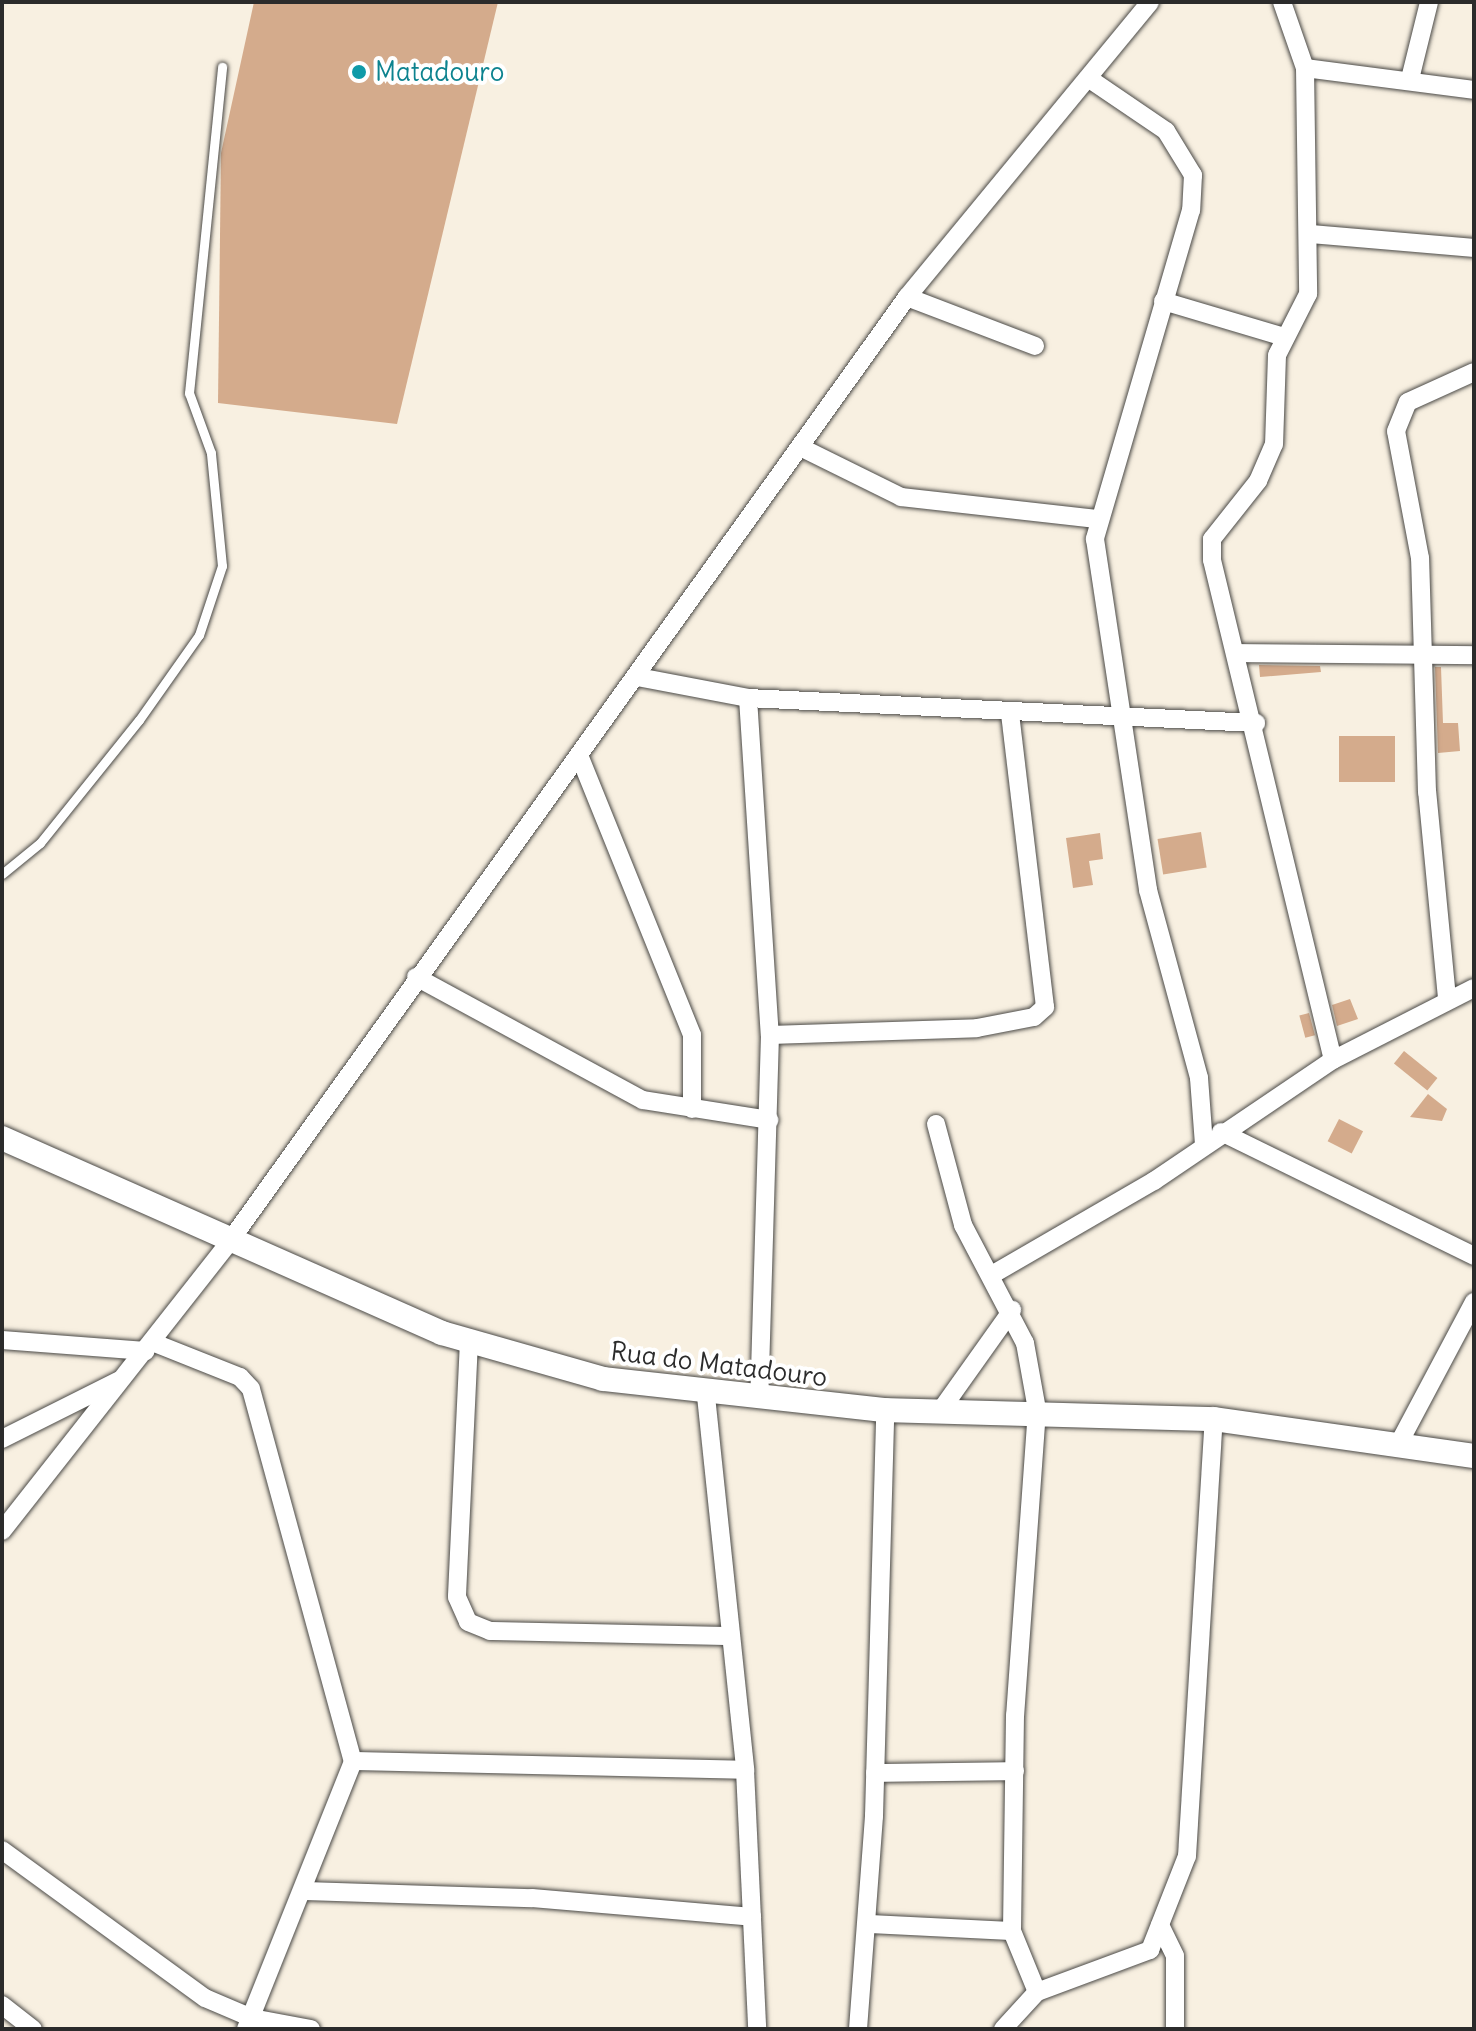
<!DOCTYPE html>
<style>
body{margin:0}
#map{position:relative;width:1476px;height:2031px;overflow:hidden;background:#f8f0e1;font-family:Delius,sans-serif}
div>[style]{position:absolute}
.building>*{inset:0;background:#d4ab8c;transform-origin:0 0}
.roads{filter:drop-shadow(0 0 2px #4a4946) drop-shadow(0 0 2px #4a4946)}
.service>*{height:9px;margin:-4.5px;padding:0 4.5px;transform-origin:4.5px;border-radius:4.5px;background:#fff}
.minor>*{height:18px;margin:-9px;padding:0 9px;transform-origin:9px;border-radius:9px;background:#fff}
.tertiary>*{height:24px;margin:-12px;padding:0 12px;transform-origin:12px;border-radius:12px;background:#fff}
.dots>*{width:22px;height:22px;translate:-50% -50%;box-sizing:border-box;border:4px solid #fff;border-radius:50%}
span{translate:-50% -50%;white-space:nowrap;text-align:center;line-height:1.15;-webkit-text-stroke:8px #fff;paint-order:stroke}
.culture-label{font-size:26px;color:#0d838f}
.left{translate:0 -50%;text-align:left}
.street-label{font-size:26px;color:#2b2b2b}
.frame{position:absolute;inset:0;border:4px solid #2b2b2b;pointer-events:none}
</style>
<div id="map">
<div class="building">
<div style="clip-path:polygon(254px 2px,498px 2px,397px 424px,218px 403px,221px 153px)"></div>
<div style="clip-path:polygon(1259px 665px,1320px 666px,1321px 672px,1260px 677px)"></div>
<div style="clip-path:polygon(1435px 667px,1441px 667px,1443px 723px,1458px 723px,1460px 751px,1438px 753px)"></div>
<div style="left:1339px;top:736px;width:56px;height:46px"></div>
<div style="left:1201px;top:832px;width:36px;height:44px;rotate:81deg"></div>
<div style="clip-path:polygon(1100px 833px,1103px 859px,1089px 861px,1093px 885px,1073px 888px,1066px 838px)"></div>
<div style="clip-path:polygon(1350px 999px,1358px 1019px,1337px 1026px,1332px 1005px)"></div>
<div style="left:1309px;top:1013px;width:23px;height:10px;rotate:75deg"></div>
<div style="left:1404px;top:1051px;width:43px;height:16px;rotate:39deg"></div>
<div style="clip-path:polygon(1428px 1094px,1447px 1109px,1442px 1121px,1410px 1117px)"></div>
<div style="left:1339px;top:1119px;width:27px;height:25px;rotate:27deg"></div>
</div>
<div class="roads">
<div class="service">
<div style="left:2px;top:874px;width:49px;rotate:-39.2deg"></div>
<div style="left:40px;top:843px;width:158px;rotate:-51.2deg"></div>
<div style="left:139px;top:720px;width:104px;rotate:-54.8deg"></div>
<div style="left:199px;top:635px;width:73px;rotate:-71.6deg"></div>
<div style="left:222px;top:566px;width:114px;rotate:-95.6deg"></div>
<div style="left:211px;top:453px;width:64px;rotate:-110.1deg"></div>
<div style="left:189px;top:393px;width:328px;rotate:-84.2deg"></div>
</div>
<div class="minor">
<div style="left:1282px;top:2px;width:70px;rotate:70.8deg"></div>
<div style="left:1305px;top:68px;width:226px;rotate:89.2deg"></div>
<div style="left:1308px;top:294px;width:68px;rotate:116.9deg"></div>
<div style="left:1277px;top:355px;width:89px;rotate:91.9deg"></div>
<div style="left:1274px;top:444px;width:40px;rotate:113.4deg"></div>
<div style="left:1258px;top:481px;width:74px;rotate:128.4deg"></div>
<div style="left:1212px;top:539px;width:21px;rotate:90deg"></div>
<div style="left:1212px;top:560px;width:514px;rotate:76.4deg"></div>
<div style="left:1305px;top:68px;width:170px;rotate:7.4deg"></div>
<div style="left:1410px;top:79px;width:79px;rotate:-76.1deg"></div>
<div style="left:1091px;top:80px;width:91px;rotate:34.2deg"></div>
<div style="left:1166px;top:131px;width:52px;rotate:58.5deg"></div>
<div style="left:1193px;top:175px;width:35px;rotate:93deg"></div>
<div style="left:1191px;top:210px;width:343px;rotate:106.3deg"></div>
<div style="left:1095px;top:539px;width:355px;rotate:81.4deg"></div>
<div style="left:1148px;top:890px;width:195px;rotate:74.8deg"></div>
<div style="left:1199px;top:1078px;width:66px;rotate:85.7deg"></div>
<div style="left:1311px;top:234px;width:164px;rotate:4.9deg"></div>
<div style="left:907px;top:297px;width:137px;rotate:20.9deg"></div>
<div style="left:1163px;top:301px;width:126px;rotate:16.6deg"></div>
<div style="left:800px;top:447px;width:113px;rotate:26.3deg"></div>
<div style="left:901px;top:497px;width:197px;rotate:6.4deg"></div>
<div style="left:1238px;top:653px;width:236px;rotate:0.5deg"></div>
<div style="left:638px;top:677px;width:112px;rotate:10.8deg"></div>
<div style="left:748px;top:698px;width:509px;rotate:2.82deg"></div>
<div style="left:748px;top:698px;width:338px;rotate:86.3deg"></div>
<div style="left:770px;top:1035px;width:363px;rotate:91.7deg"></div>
<div style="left:579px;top:755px;width:302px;rotate:68deg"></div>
<div style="left:692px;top:1035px;width:74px;rotate:90deg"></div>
<div style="left:416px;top:977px;width:258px;rotate:28.5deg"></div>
<div style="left:643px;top:1100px;width:128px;rotate:9deg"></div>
<div style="left:1447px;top:998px;width:207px;rotate:-95.5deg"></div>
<div style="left:1427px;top:792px;width:234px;rotate:-91.7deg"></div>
<div style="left:1420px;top:558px;width:129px;rotate:-100.7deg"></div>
<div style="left:1396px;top:431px;width:31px;rotate:-68deg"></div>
<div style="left:1408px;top:402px;width:72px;rotate:-24.4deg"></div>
<div style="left:770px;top:1035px;width:207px;rotate:-1.9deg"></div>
<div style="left:977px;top:1028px;width:58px;rotate:-10.9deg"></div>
<div style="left:1034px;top:1017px;width:15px;rotate:-42deg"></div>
<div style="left:1045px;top:1007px;width:295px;rotate:-96.8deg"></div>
<div style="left:936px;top:1124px;width:105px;rotate:75deg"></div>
<div style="left:963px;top:1225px;width:133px;rotate:62.3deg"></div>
<div style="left:1025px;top:1343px;width:68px;rotate:79.8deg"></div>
<div style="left:1037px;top:1410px;width:306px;rotate:94.1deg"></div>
<div style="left:1015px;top:1715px;width:216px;rotate:90.8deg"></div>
<div style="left:1012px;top:1931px;width:66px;rotate:67.7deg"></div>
<div style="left:1221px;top:1132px;width:282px;rotate:26.1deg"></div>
<div style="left:995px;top:1273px;width:184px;rotate:-30.1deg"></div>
<div style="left:1154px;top:1181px;width:216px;rotate:-34.1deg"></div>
<div style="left:1333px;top:1060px;width:158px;rotate:-27.1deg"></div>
<div style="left:2px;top:1340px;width:144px;rotate:4.4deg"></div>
<div style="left:469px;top:1341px;width:256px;rotate:92.7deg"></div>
<div style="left:457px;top:1597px;width:27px;rotate:66deg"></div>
<div style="left:468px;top:1622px;width:24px;rotate:22deg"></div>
<div style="left:490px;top:1631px;width:238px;rotate:1.2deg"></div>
<div style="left:152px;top:1342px;width:95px;rotate:21.7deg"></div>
<div style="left:240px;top:1377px;width:16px;rotate:47deg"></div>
<div style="left:251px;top:1389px;width:386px;rotate:74.7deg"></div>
<div style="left:706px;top:1396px;width:376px;rotate:84deg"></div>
<div style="left:745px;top:1770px;width:259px;rotate:87.3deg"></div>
<div style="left:941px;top:1410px;width:123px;rotate:-54.6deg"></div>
<div style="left:2px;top:1439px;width:130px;rotate:-26.6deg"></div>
<div style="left:1399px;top:1443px;width:160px;rotate:-62deg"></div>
<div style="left:2px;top:1531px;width:369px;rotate:-51.8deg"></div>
<div style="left:230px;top:1241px;width:1162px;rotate:-54.35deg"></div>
<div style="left:907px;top:297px;width:382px;rotate:-50.5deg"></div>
<div style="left:875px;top:1773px;width:140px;rotate:-0.8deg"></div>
<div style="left:2px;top:1850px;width:251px;rotate:36.1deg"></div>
<div style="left:205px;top:1998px;width:51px;rotate:23.1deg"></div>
<div style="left:252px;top:2018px;width:60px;rotate:10.6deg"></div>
<div style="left:305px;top:1891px;width:227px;rotate:1.8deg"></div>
<div style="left:532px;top:1898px;width:221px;rotate:4.9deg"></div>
<div style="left:869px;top:1924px;width:143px;rotate:2.8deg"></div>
<div style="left:1160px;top:1925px;width:34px;rotate:64deg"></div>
<div style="left:1175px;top:1956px;width:73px;rotate:90deg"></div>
<div style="left:2px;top:2005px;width:39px;rotate:38deg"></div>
<div style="left:246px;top:2029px;width:289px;rotate:-68.2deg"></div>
<div style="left:353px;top:1761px;width:392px;rotate:1.3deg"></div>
<div style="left:858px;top:2029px;width:214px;rotate:-85.7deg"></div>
<div style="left:874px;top:1816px;width:406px;rotate:-88.4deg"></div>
<div style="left:1003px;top:2029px;width:50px;rotate:-47.4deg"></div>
<div style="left:1037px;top:1992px;width:121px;rotate:-20.4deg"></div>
<div style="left:1150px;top:1950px;width:101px;rotate:-68.5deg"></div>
<div style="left:1187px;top:1856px;width:438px;rotate:-86.5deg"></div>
</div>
<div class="tertiary">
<div style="left:2px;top:1138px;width:481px;rotate:23.9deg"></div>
<div style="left:442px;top:1333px;width:167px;rotate:15.9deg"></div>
<div style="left:603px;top:1379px;width:284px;rotate:6.3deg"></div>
<div style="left:885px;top:1410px;width:329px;rotate:1.6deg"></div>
<div style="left:1214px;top:1419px;width:263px;rotate:8.1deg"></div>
</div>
</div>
<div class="dots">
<div style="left:359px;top:72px;background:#0f9aa8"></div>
</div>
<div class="culture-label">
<span class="left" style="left:375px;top:72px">Matadouro</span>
</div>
<div class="street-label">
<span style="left:719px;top:1364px;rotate:7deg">Rua do Matadouro</span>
</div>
<div class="frame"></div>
</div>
